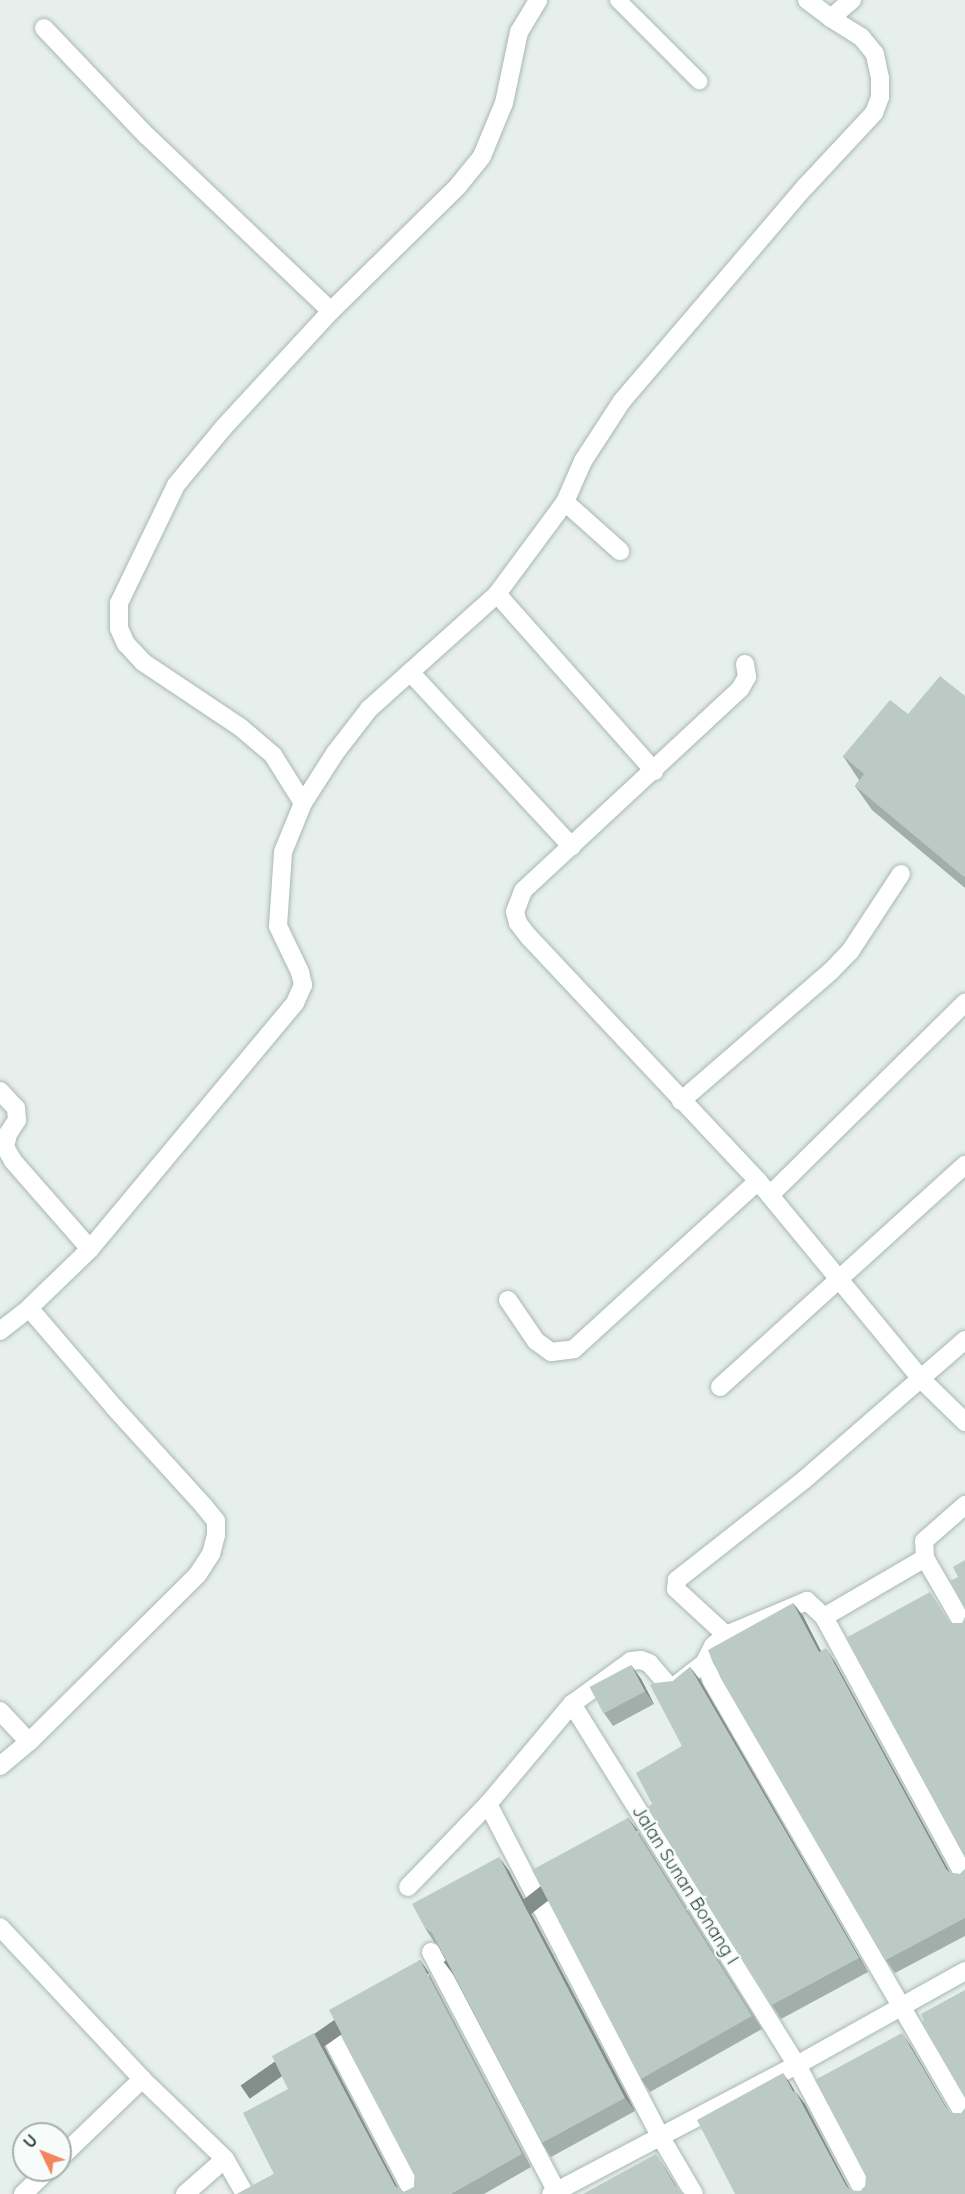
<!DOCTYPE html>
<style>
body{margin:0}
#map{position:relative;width:965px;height:2194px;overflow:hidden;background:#e6efeb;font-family:Quicksand,sans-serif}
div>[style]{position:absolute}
.roads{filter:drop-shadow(0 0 2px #a8b8b2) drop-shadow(0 0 2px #a8b8b2)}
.service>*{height:16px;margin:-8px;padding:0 8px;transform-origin:8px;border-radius:8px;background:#fff}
.minor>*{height:18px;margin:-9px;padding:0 9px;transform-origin:9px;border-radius:9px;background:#fff}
.wall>*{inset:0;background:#a1aea9}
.shaded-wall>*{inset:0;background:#838d89;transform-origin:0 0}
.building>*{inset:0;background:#bbcac4;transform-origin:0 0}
span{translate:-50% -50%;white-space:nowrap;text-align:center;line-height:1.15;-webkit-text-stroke:4.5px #f7fbf9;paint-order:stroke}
.street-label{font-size:18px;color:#24423a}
.north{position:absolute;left:12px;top:2122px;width:60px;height:60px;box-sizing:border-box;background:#f7fbf9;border:2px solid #a3b1ad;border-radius:50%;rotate:313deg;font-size:16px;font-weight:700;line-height:24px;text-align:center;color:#24423a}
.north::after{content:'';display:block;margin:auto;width:21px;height:27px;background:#f4845f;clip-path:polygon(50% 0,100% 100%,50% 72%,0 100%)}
</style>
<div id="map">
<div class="roads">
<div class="service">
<div style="left:618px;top:0;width:115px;rotate:45deg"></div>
</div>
<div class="minor">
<div style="left:807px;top:0;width:30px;rotate:37deg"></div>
<div style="left:831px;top:18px;width:28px;rotate:-41deg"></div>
<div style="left:44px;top:28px;width:148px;rotate:46.4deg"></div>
<div style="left:146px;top:135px;width:255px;rotate:43.6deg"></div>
<div style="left:565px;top:502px;width:74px;rotate:41.7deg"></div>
<div style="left:497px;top:594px;width:237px;rotate:48.4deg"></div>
<div style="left:745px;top:664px;width:13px;rotate:81deg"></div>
<div style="left:747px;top:677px;width:14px;rotate:120deg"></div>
<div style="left:740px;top:689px;width:296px;rotate:137.1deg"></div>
<div style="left:523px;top:891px;width:22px;rotate:111deg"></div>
<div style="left:515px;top:912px;width:11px;rotate:75deg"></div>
<div style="left:518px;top:923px;width:18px;rotate:52deg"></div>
<div style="left:529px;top:937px;width:335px;rotate:46.8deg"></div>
<div style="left:758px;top:1181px;width:256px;rotate:50.5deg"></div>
<div style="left:921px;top:1379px;width:62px;rotate:44.3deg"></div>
<div style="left:410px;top:672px;width:238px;rotate:47.2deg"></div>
<div style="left:303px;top:803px;width:57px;rotate:-122deg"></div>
<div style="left:273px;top:755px;width:43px;rotate:-139.7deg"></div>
<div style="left:240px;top:727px;width:117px;rotate:-146.2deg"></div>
<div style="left:143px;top:662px;width:25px;rotate:-133deg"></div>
<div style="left:126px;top:644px;width:17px;rotate:-114deg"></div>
<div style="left:119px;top:628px;width:25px;rotate:-90deg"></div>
<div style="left:119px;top:603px;width:131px;rotate:-64.2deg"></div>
<div style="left:176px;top:485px;width:75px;rotate:-50.4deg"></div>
<div style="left:224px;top:427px;width:158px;rotate:-47.3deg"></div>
<div style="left:331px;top:311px;width:178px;rotate:-44.5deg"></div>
<div style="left:458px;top:186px;width:38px;rotate:-51deg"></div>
<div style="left:482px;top:156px;width:57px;rotate:-67.5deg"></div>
<div style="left:504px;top:103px;width:73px;rotate:-78.1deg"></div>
<div style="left:519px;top:32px;width:37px;rotate:-59deg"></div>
<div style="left:0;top:1091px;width:23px;rotate:47deg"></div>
<div style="left:16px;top:1108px;width:12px;rotate:85deg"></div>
<div style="left:17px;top:1120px;width:17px;rotate:123deg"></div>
<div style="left:8px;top:1134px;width:13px;rotate:103deg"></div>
<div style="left:5px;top:1147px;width:16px;rotate:60deg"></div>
<div style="left:13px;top:1161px;width:117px;rotate:48.8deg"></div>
<div style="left:681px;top:1101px;width:198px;rotate:-40.9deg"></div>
<div style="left:831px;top:971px;width:29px;rotate:-46deg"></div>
<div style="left:851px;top:950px;width:91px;rotate:-56.7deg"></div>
<div style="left:770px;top:1195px;width:274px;rotate:-44.6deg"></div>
<div style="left:508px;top:1300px;width:50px;rotate:55.7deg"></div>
<div style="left:536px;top:1341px;width:19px;rotate:36deg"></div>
<div style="left:551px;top:1352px;width:23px;rotate:-7deg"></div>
<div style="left:574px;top:1349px;width:249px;rotate:-42.4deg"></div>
<div style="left:0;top:1331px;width:37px;rotate:-38deg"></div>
<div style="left:965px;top:1340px;width:213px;rotate:139deg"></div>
<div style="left:804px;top:1480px;width:162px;rotate:141.8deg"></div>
<div style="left:677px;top:1580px;width:9px;rotate:96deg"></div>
<div style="left:676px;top:1589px;width:68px;rotate:42.6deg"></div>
<div style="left:726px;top:1635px;width:17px;rotate:140deg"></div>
<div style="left:713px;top:1646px;width:18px;rotate:117deg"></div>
<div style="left:705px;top:1662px;width:20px;rotate:70deg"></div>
<div style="left:712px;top:1681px;width:503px;rotate:59.82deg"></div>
<div style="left:720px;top:1387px;width:331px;rotate:-42.2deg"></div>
<div style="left:925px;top:1558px;width:80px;rotate:59.9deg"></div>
<div style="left:824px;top:1617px;width:117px;rotate:-30.3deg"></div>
<div style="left:925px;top:1558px;width:17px;rotate:-93deg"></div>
<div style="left:924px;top:1541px;width:55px;rotate:-41.3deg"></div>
<div style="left:726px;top:1635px;width:88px;rotate:-22.8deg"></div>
<div style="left:807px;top:1601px;width:23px;rotate:43deg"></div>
<div style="left:824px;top:1617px;width:296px;rotate:61.5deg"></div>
<div style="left:572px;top:1704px;width:425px;rotate:58.1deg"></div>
<div style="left:797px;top:2065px;width:146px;rotate:62.2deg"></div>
<div style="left:0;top:1711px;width:42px;rotate:46.9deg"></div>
<div style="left:0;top:1766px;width:38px;rotate:-40deg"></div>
<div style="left:29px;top:1742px;width:238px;rotate:-44.8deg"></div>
<div style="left:198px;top:1574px;width:24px;rotate:-57deg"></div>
<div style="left:211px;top:1554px;width:20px;rotate:-75deg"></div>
<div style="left:216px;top:1535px;width:14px;rotate:-90deg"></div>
<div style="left:216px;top:1521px;width:19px;rotate:-129deg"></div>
<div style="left:204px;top:1506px;width:134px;rotate:-132.3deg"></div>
<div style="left:114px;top:1407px;width:130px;rotate:-130.6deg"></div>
<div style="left:29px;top:1308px;width:85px;rotate:-44deg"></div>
<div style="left:90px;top:1249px;width:320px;rotate:-50.2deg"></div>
<div style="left:295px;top:1003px;width:20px;rotate:-66deg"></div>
<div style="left:303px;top:985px;width:13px;rotate:-103deg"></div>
<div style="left:300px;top:972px;width:51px;rotate:-115.6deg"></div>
<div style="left:278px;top:926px;width:74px;rotate:-86.1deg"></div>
<div style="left:283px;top:852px;width:53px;rotate:-67.8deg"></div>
<div style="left:303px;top:803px;width:59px;rotate:-57.4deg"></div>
<div style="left:335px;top:753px;width:56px;rotate:-52.3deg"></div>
<div style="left:369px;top:709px;width:172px;rotate:-41.9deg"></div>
<div style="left:497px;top:594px;width:114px;rotate:-53.5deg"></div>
<div style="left:565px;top:502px;width:45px;rotate:-66.3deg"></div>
<div style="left:583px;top:461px;width:72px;rotate:-57deg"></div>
<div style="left:622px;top:401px;width:282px;rotate:-49.5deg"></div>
<div style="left:805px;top:187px;width:101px;rotate:-47deg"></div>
<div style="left:874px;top:113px;width:17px;rotate:-69deg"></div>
<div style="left:880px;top:97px;width:19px;rotate:-90deg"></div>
<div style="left:880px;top:78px;width:25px;rotate:-102deg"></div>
<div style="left:875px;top:54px;width:22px;rotate:-129deg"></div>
<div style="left:861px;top:37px;width:36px;rotate:-148deg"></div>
<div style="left:488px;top:1804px;width:374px;rotate:62.6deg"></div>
<div style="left:660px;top:2136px;width:67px;rotate:59.6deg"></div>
<div style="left:408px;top:1887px;width:115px;rotate:-46.1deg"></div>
<div style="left:488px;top:1804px;width:131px;rotate:-50deg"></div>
<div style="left:572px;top:1704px;width:73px;rotate:-36.1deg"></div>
<div style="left:631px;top:1661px;width:10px;rotate:-6deg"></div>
<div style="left:641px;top:1660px;width:9px;rotate:21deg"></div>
<div style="left:649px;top:1663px;width:30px;rotate:49deg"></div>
<div style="left:669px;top:1686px;width:7px;rotate:-8deg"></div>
<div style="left:676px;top:1685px;width:37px;rotate:-38deg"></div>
<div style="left:0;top:1927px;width:208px;rotate:46.9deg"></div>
<div style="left:142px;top:2079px;width:115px;rotate:43.9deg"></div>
<div style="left:431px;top:1952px;width:273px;rotate:62.3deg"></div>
<div style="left:333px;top:2040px;width:174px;rotate:62.3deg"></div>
<div style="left:60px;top:2158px;width:114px;rotate:-43.9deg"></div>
<div style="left:23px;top:2194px;width:35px;rotate:-44deg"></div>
<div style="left:185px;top:2194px;width:53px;rotate:-41.2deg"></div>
<div style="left:225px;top:2159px;width:40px;rotate:60.3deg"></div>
<div style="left:551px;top:2194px;width:278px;rotate:-27.7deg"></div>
<div style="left:797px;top:2065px;width:193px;rotate:-29.2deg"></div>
</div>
</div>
<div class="wall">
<div style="clip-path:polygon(965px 696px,965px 888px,872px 810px,855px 786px,859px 780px,843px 756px,908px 714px)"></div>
<div style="clip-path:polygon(793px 1603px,803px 1616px,821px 1651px,835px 1662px,950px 1873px,960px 1874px,965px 1869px,965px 1936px,895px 1973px,886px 1960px)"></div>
<div style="clip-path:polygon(631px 1665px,641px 1679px,654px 1704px,613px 1726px,604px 1713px)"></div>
<div style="clip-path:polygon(690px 1667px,700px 1680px,868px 1972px,781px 2019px,772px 2005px,652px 1804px,682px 1746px,673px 1681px)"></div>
<div style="clip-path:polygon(638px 1831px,762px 2029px,650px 2092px,641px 2079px)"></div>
<div style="clip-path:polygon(509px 1871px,635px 2111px,551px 2157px,542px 2143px,437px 1944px,434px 1942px,425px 1928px)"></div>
<div style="clip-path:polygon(429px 1973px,531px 2167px,484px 2194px,237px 2194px,274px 2174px,288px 2089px,324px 2046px,398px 2188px,404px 2192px,414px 2187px)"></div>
</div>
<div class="shaded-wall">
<div style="clip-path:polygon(793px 1603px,803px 1616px,828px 1665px,819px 1652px)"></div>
<div style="clip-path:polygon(826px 1648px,835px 1662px,955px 1882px,946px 1869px)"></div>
<div style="clip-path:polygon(631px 1665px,641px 1679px,654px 1704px,645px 1691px)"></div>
<div style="clip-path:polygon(690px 1667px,700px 1680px,868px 1972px,859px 1958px)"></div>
<div style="left:628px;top:1818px;width:16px;height:234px;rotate:52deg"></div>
<div style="clip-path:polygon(499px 1857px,509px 1871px,635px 2111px,625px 2098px)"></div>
<div style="left:420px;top:1960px;width:16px;height:219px;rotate:55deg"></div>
<div style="clip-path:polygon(314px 2033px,324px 2046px,401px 2194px,395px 2186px)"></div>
<div style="clip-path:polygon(902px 2033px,911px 2046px,955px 2122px,946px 2108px)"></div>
<div style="clip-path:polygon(783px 2073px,792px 2086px,802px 2105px,793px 2092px)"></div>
<div style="clip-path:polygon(795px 2091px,805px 2104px,852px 2194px,846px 2186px)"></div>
<div style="clip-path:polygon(656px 2154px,665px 2168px,681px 2194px,675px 2186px)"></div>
</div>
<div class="building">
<div style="clip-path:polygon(940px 676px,965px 696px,965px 876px,964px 877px,855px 786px,864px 774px,843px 756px,890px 700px,908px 714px)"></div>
<div style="clip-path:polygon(965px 1560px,965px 1610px,950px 1581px,958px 1577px,953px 1567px)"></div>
<div style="clip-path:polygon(930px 1592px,950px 1623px,962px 1623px,965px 1617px,965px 1857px,846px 1638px)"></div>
<div style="clip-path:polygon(793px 1603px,819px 1652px,826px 1648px,946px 1869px,950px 1873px,960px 1874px,965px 1869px,965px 1918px,886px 1960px,713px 1663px,708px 1650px)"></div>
<div style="left:631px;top:1665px;width:30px;height:47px;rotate:62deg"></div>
<div style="clip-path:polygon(690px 1667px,859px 1958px,772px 2005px,648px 1807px,652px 1804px,636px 1773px,682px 1746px,650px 1685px,655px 1683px,673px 1681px)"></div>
<div style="clip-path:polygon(628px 1818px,752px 2016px,641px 2079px,532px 1870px)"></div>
<div style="clip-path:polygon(499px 1857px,625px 2098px,542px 2143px,432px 1933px,425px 1928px,412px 1904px)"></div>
<div style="clip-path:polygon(420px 1960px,522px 2154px,451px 2194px,237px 2194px,274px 2174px,243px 2113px,288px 2089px,272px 2056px,314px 2033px,395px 2186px,404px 2192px,414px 2187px,415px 2175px,329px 2010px)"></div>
<div style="clip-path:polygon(965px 1990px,965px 2096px,922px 2022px,924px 2021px,921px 2014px)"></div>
<div style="clip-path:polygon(902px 2033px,946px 2108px,951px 2113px,961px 2113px,965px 2108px,965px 2194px,735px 2194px,697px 2120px,783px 2073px,793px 2092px,795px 2091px,846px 2186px,850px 2190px,860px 2191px,865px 2186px,866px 2175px,815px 2080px)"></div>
<div style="clip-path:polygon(656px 2154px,675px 2186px,683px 2192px,685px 2194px,583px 2194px)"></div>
</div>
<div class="street-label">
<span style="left:685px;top:1885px;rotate:58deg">Jalan Sunan Bonang I</span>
</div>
<div class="north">U</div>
</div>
